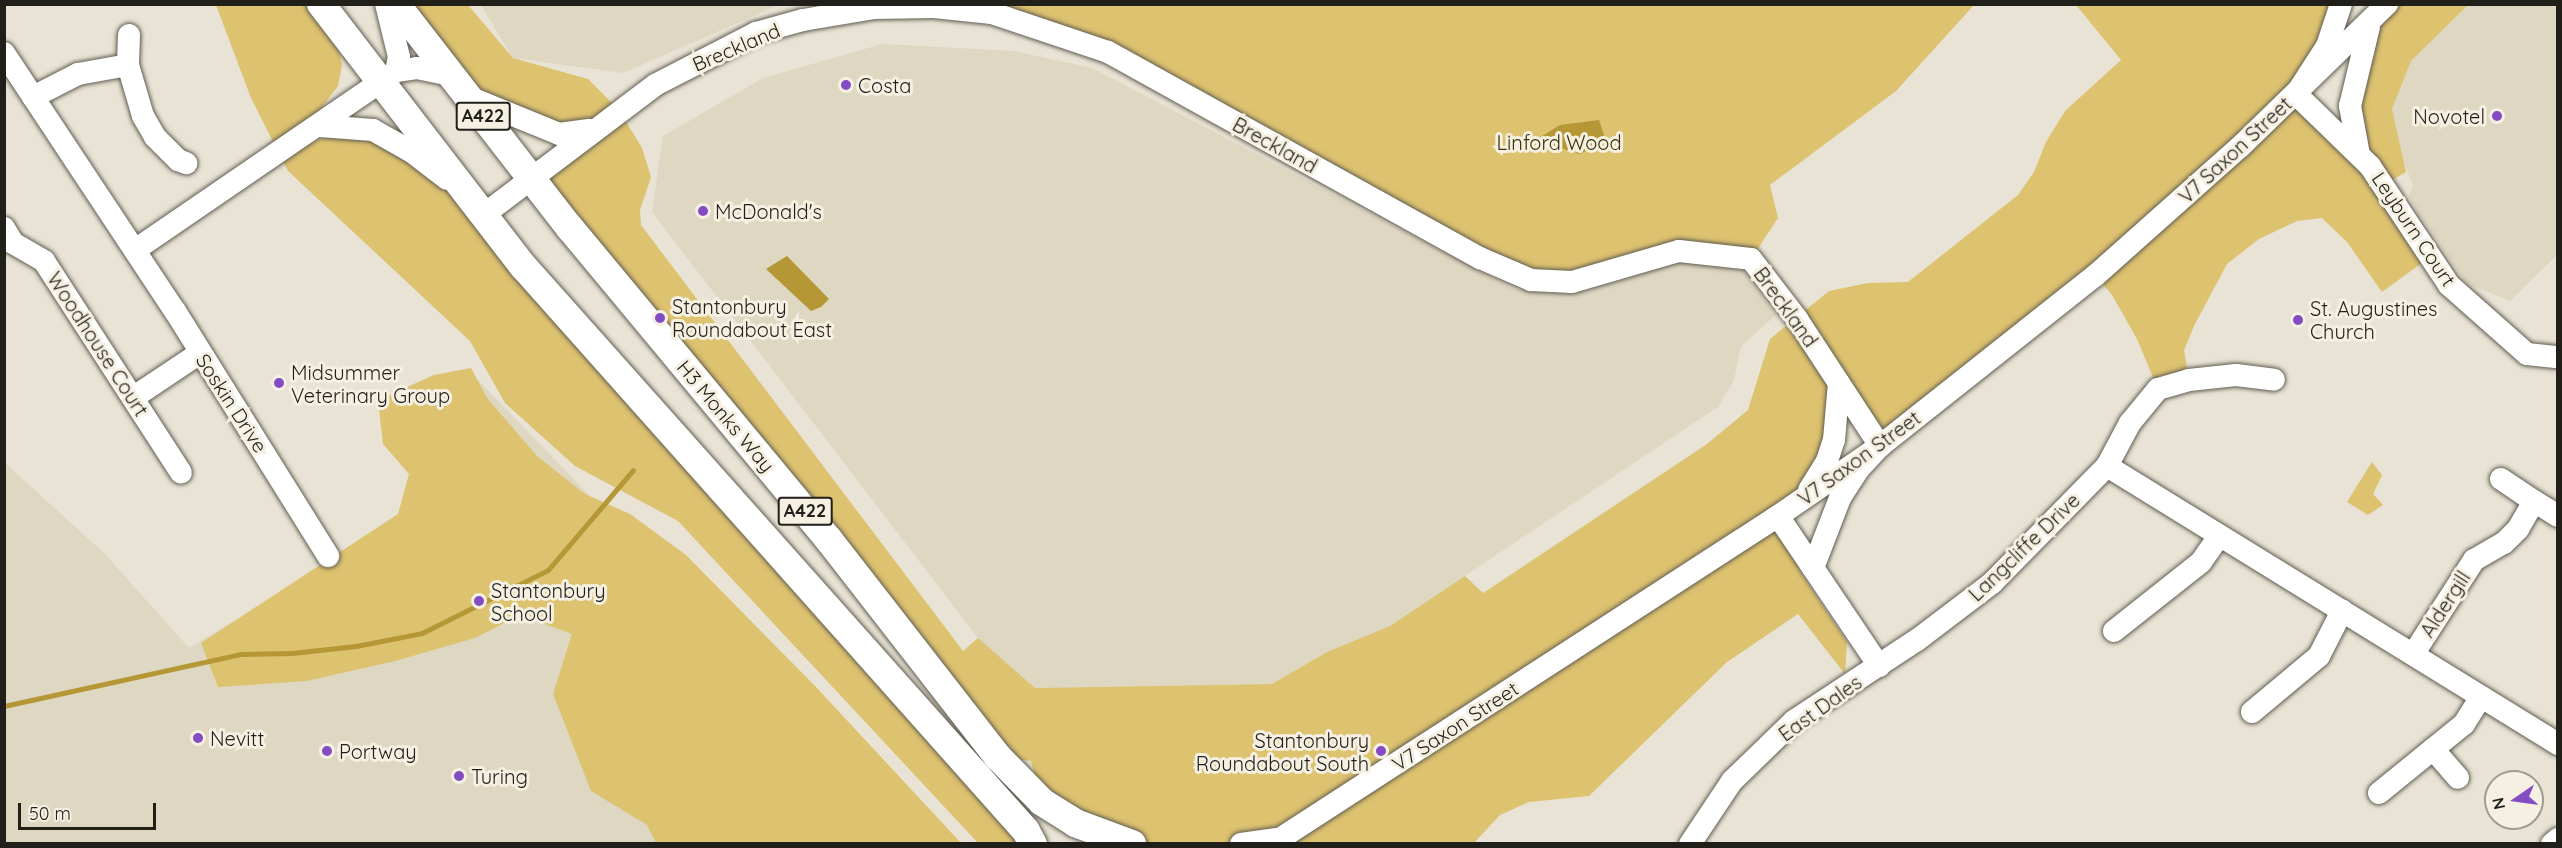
<!DOCTYPE html>
<style>
body{margin:0}
#map{position:relative;width:2562px;height:848px;overflow:hidden;background:#e8e3d5;font-family:Quicksand,sans-serif}
div>[style]{position:absolute}
.built>*{inset:0;background:#ded7c2}
.green>*{inset:0;background:#ddc26f}
.water>*{inset:0;background:#b59736}
.stream>*{height:5px;margin:-2.5px;padding:0 2.5px;transform-origin:2.5px;border-radius:2.5px;background:#b59736}
.roads{filter:drop-shadow(0 0 2px #615d51) drop-shadow(0 0 2px #615d51)}
.minor>*{height:22px;margin:-11px;padding:0 11px;transform-origin:11px;border-radius:11px;background:#fff}
.major>*{height:28px;margin:-14px;padding:0 14px;transform-origin:14px;border-radius:14px;background:#fff}
.dots>*{width:16px;height:16px;translate:-50% -50%;box-sizing:border-box;border:3px solid #f5f0e2;border-radius:50%}
span{translate:-50% -50%;white-space:nowrap;text-align:center;line-height:1.15;-webkit-text-stroke:6px #f5f0e2;paint-order:stroke}
.shield-label span{padding:2px 4px;background:#f5f0e2;border:2px solid;border-radius:4px;-webkit-text-stroke-width:0}
.shield-label{font-size:18px;color:#201f1a;font-weight:700}
.street-label{font-size:20px;color:#201f1a}
.poi-label{font-size:20px;color:#201f1a}
.left{translate:0 -50%;text-align:left}
.right{translate:-100% -50%;text-align:right}
.park-label{font-size:20px;color:#3c3005}
.frame{position:absolute;inset:0;border:6px solid #201f1a;pointer-events:none}
.north{position:absolute;left:2484px;top:770px;width:60px;height:60px;box-sizing:border-box;background:#f5f0e2;border:2px solid #a09c92;border-radius:50%;rotate:257deg;font-size:16px;font-weight:700;line-height:24px;text-align:center;color:#201f1a}
.north::after{content:'';display:block;margin:auto;width:21px;height:27px;background:#834cc3;clip-path:polygon(50% 0,100% 100%,50% 72%,0 100%)}
.scale{position:absolute;left:18px;top:803px;width:138px;height:27px;box-sizing:border-box;border:3px solid #201f1a;border-top:0;padding-left:8px;font-size:18px;line-height:21px;white-space:nowrap;color:#201f1a;-webkit-text-stroke:4px #f5f0e2;paint-order:stroke}
</style>
<div id="map">
<div class="built">
<div style="clip-path:polygon(481px 5px,778px 5px,623px 73px,513px 58px)"></div>
<div style="clip-path:polygon(2468px 5px,2557px 5px,2557px 255px,2510px 301px,2466px 283px,2417px 211px,2409px 195px,2413px 185px,2400px 153px,2392px 109px,2411px 61px)"></div>
<div style="clip-path:polygon(882px 44px,1014px 51px,1092px 68px,1512px 288px,1539px 293px,1587px 291px,1683px 260px,1743px 271px,1776px 315px,1741px 346px,1734px 380px,1718px 407px,1390px 626px,1327px 652px,1272px 684px,1035px 688px,978px 638px,652px 212px,663px 136px,763px 78px)"></div>
<div style="clip-path:polygon(476px 378px,927px 843px,5px 843px,4px 462px,105px 554px,189px 648px,421px 507px)"></div>
</div>
<div class="green">
<div style="clip-path:polygon(970px 4px,1974px 5px,1896px 91px,1770px 185px,1778px 218px,1751px 259px,1718px 253px,1531px 280px,1108px 52px)"></div>
<div style="clip-path:polygon(216px 5px,311px 5px,337px 42px,342px 65px,338px 86px,312px 120px,301px 147px,354px 126px,461px 189px,1033px 843px,978px 843px,678px 521px,575px 466px,505px 403px,470px 341px,288px 171px,251px 98px)"></div>
<div style="clip-path:polygon(396px 5px,468px 5px,513px 58px,588px 79px,619px 110px,642px 148px,651px 177px,640px 210px,641px 225px,963px 651px,978px 638px,1035px 688px,1272px 684px,1327px 652px,1390px 626px,1465px 576px,1483px 593px,1707px 444px,1748px 410px,1770px 339px,1829px 291px,1868px 283px,1908px 282px,2018px 195px,2034px 172px,2046px 142px,2065px 111px,2121px 60px,2076px 5px,2341px 5px,2296px 94px,2358px 154px,2350px 106px,2387px 5px,2468px 5px,2411px 61px,2392px 109px,2406px 172px,2384px 185px,2430px 257px,2382px 292px,2347px 242px,2322px 218px,2297px 221px,2259px 239px,2227px 264px,2195px 324px,2184px 350px,2189px 380px,2158px 389px,2137px 339px,2112px 295px,2096px 276px,1880px 446px,1840px 385px,1834px 440px,1778px 516px,1801px 573px,1847px 642px,1845px 674px,1798px 614px,1727px 662px,1589px 796px,1529px 802px,1500px 815px,1473px 844px,1132px 843px,1042px 802px,1031px 761px,998px 757px,530px 177px,591px 131px,501px 113px)"></div>
<div style="clip-path:polygon(471px 368px,487px 398px,537px 456px,585px 494px,630px 514px,686px 555px,816px 687px,961px 843px,656px 843px,647px 825px,591px 791px,553px 694px,572px 634px,520px 615px,475px 638px,395px 661px,307px 681px,218px 687px,201px 643px,398px 514px,409px 474px,383px 444px,378px 400px,434px 375px)"></div>
<div style="clip-path:polygon(2372px 462px,2382px 475px,2373px 494px,2383px 505px,2368px 515px,2347px 502px)"></div>
</div>
<div class="water">
<div style="clip-path:polygon(1599px 120px,1604px 135px,1593px 148px,1579px 154px,1545px 143px,1542px 136px,1560px 125px)"></div>
<div style="clip-path:polygon(787px 256px,829px 299px,821px 307px,811px 311px,766px 269px)"></div>
</div>
<div class="stream">
<div style="left:4px;top:706px;width:243px;rotate:-12.4deg"></div>
<div style="left:241px;top:654px;width:51px;rotate:-1.1deg"></div>
<div style="left:292px;top:653px;width:64px;rotate:-6.2deg"></div>
<div style="left:356px;top:646px;width:67px;rotate:-11.1deg"></div>
<div style="left:422px;top:633px;width:141px;rotate:-26.6deg"></div>
<div style="left:548px;top:570px;width:131px;rotate:-49.6deg"></div>
</div>
<div class="roads">
<div class="minor">
<div style="left:386px;top:4px;width:55px;rotate:76.2deg"></div>
<div style="left:399px;top:57px;width:14px;rotate:102deg"></div>
<div style="left:2341px;top:4px;width:44px;rotate:108.4deg"></div>
<div style="left:2327px;top:46px;width:57px;rotate:122.9deg"></div>
<div style="left:2296px;top:94px;width:103px;rotate:44.2deg"></div>
<div style="left:2370px;top:166px;width:143px;rotate:56.4deg"></div>
<div style="left:2449px;top:285px;width:104px;rotate:41.5deg"></div>
<div style="left:2527px;top:354px;width:31px;rotate:6deg"></div>
<div style="left:129px;top:35px;width:30px;rotate:92deg"></div>
<div style="left:128px;top:65px;width:53px;rotate:73.6deg"></div>
<div style="left:143px;top:116px;width:24px;rotate:60deg"></div>
<div style="left:155px;top:137px;width:33px;rotate:45deg"></div>
<div style="left:178px;top:160px;width:9px;rotate:21deg"></div>
<div style="left:4px;top:53px;width:310px;rotate:56.5deg"></div>
<div style="left:175px;top:311px;width:289px;rotate:58deg"></div>
<div style="left:33px;top:97px;width:51px;rotate:-27.1deg"></div>
<div style="left:78px;top:74px;width:51px;rotate:-10.2deg"></div>
<div style="left:471px;top:98px;width:95px;rotate:22.2deg"></div>
<div style="left:559px;top:134px;width:30px;rotate:-8deg"></div>
<div style="left:320px;top:126px;width:53px;rotate:4.3deg"></div>
<div style="left:373px;top:130px;width:45px;rotate:29.4deg"></div>
<div style="left:412px;top:152px;width:44px;rotate:37.6deg"></div>
<div style="left:2359px;top:155px;width:50px;rotate:-100.4deg"></div>
<div style="left:2350px;top:106px;width:81px;rotate:-76.5deg"></div>
<div style="left:482px;top:216px;width:217px;rotate:-37.1deg"></div>
<div style="left:655px;top:85px;width:114px;rotate:-27.2deg"></div>
<div style="left:756px;top:33px;width:49px;rotate:-15.5deg"></div>
<div style="left:803px;top:20px;width:71px;rotate:-9.7deg"></div>
<div style="left:873px;top:8px;width:61px;rotate:-0.9deg"></div>
<div style="left:934px;top:7px;width:58px;rotate:5.9deg"></div>
<div style="left:992px;top:13px;width:122px;rotate:18.6deg"></div>
<div style="left:1108px;top:52px;width:425px;rotate:29deg"></div>
<div style="left:1480px;top:258px;width:56px;rotate:23.3deg"></div>
<div style="left:1531px;top:280px;width:41px;rotate:2.8deg"></div>
<div style="left:1572px;top:282px;width:111px;rotate:-16.2deg"></div>
<div style="left:1679px;top:251px;width:72px;rotate:6.3deg"></div>
<div style="left:1751px;top:259px;width:76px;rotate:52.5deg"></div>
<div style="left:1797px;top:319px;width:152px;rotate:56.8deg"></div>
<div style="left:1880px;top:446px;width:33px;rotate:133deg"></div>
<div style="left:1858px;top:470px;width:33px;rotate:123deg"></div>
<div style="left:1840px;top:498px;width:75px;rotate:111.1deg"></div>
<div style="left:4px;top:228px;width:17px;rotate:59deg"></div>
<div style="left:13px;top:243px;width:36px;rotate:30deg"></div>
<div style="left:44px;top:261px;width:252px;rotate:57.1deg"></div>
<div style="left:135px;top:250px;width:316px;rotate:-34.4deg"></div>
<div style="left:396px;top:71px;width:21px;rotate:-8deg"></div>
<div style="left:417px;top:68px;width:33px;rotate:12deg"></div>
<div style="left:134px;top:397px;width:79px;rotate:-33.7deg"></div>
<div style="left:2107px;top:466px;width:530px;rotate:31.65deg"></div>
<div style="left:2501px;top:479px;width:40px;rotate:34deg"></div>
<div style="left:1809px;top:490px;width:34px;rotate:-58deg"></div>
<div style="left:1827px;top:461px;width:22px;rotate:-72deg"></div>
<div style="left:1834px;top:440px;width:57px;rotate:-85deg"></div>
<div style="left:1778px;top:516px;width:181px;rotate:56deg"></div>
<div style="left:2114px;top:631px;width:111px;rotate:-38.4deg"></div>
<div style="left:2201px;top:562px;width:32px;rotate:-55deg"></div>
<div style="left:2414px;top:653px;width:111px;rotate:-57.2deg"></div>
<div style="left:2474px;top:560px;width:34px;rotate:-30deg"></div>
<div style="left:2504px;top:543px;width:20px;rotate:-45deg"></div>
<div style="left:2518px;top:529px;width:32px;rotate:-60deg"></div>
<div style="left:2534px;top:501px;width:28px;rotate:32deg"></div>
<div style="left:2252px;top:712px;width:87px;rotate:-39.9deg"></div>
<div style="left:2319px;top:656px;width:51px;rotate:-62.9deg"></div>
<div style="left:2433px;top:749px;width:38px;rotate:49deg"></div>
<div style="left:2379px;top:793px;width:109px;rotate:-39.1deg"></div>
<div style="left:2464px;top:724px;width:32px;rotate:-58deg"></div>
<div style="left:1241px;top:844px;width:36px;rotate:-8deg"></div>
<div style="left:1272px;top:844px;width:603px;rotate:-32.95deg"></div>
<div style="left:1778px;top:516px;width:124px;rotate:-34.5deg"></div>
<div style="left:1880px;top:446px;width:275px;rotate:-38.4deg"></div>
<div style="left:2096px;top:275px;width:194px;rotate:-41.7deg"></div>
<div style="left:2241px;top:146px;width:204px;rotate:-44.2deg"></div>
<div style="left:1690px;top:844px;width:76px;rotate:-56.3deg"></div>
<div style="left:1732px;top:781px;width:86px;rotate:-44.1deg"></div>
<div style="left:1794px;top:721px;width:147px;rotate:-33.4deg"></div>
<div style="left:1917px;top:640px;width:94px;rotate:-37.2deg"></div>
<div style="left:1992px;top:583px;width:164px;rotate:-45.5deg"></div>
<div style="left:2107px;top:466px;width:49px;rotate:-61.9deg"></div>
<div style="left:2130px;top:423px;width:44px;rotate:-50.5deg"></div>
<div style="left:2158px;top:389px;width:32px;rotate:-16deg"></div>
<div style="left:2189px;top:380px;width:47px;rotate:-6.1deg"></div>
<div style="left:2236px;top:375px;width:38px;rotate:7deg"></div>
<div style="left:2552px;top:844px;width:8px;rotate:-40deg"></div>
</div>
<div class="major">
<div style="left:321px;top:4px;width:331px;rotate:52.4deg"></div>
<div style="left:523px;top:266px;width:756px;rotate:48.32deg"></div>
<div style="left:1026px;top:831px;width:15px;rotate:62deg"></div>
<div style="left:396px;top:4px;width:284px;rotate:52.2deg"></div>
<div style="left:570px;top:228px;width:405px;rotate:50.3deg"></div>
<div style="left:829px;top:540px;width:275px;rotate:52.1deg"></div>
<div style="left:998px;top:757px;width:63px;rotate:45.6deg"></div>
<div style="left:1042px;top:802px;width:39px;rotate:32deg"></div>
<div style="left:1075px;top:823px;width:61px;rotate:20.2deg"></div>
</div>
</div>
<div class="dots">
<div style="left:846px;top:85px;background:#834cc3"></div>
<div style="left:2497px;top:116px;background:#834cc3"></div>
<div style="left:703px;top:211px;background:#834cc3"></div>
<div style="left:660px;top:318px;background:#834cc3"></div>
<div style="left:2298px;top:320px;background:#834cc3"></div>
<div style="left:279px;top:383px;background:#834cc3"></div>
<div style="left:479px;top:601px;background:#834cc3"></div>
<div style="left:198px;top:738px;background:#834cc3"></div>
<div style="left:327px;top:751px;background:#834cc3"></div>
<div style="left:1381px;top:751px;background:#834cc3"></div>
<div style="left:459px;top:776px;background:#834cc3"></div>
</div>
<div class="shield-label">
<span style="left:483px;top:116px">A422</span>
<span style="left:805px;top:511px">A422</span>
</div>
<div class="street-label">
<span style="left:736px;top:47px;rotate:-23deg">Breckland</span>
<span style="left:1275px;top:145px;rotate:29deg">Breckland</span>
<span style="left:2235px;top:150px;rotate:-43deg">V7 Saxon Street</span>
<span style="left:2414px;top:229px;rotate:56deg">Leyburn Court</span>
<span style="left:1786px;top:307px;rotate:54deg">Breckland</span>
<span style="left:98px;top:344px;rotate:57deg">Woodhouse Court</span>
<span style="left:232px;top:403px;rotate:57deg">Soskin Drive</span>
<span style="left:726px;top:416px;rotate:50deg">H3 Monks Way</span>
<span style="left:1859px;top:458px;rotate:-36deg">V7 Saxon Street</span>
<span style="left:2024px;top:547px;rotate:-44deg">Langcliffe Drive</span>
<span style="left:2445px;top:604px;rotate:-57deg">Aldergill</span>
<span style="left:1820px;top:708px;rotate:-36deg">East Dales</span>
<span style="left:1455px;top:726px;rotate:-33deg">V7 Saxon Street</span>
</div>
<div class="poi-label">
<span class="left" style="left:858px;top:85px">Costa</span>
<span class="right" style="left:2485px;top:116px">Novotel</span>
<span class="left" style="left:715px;top:211px">McDonald's</span>
<span class="left" style="left:672px;top:318px">Stantonbury<br>Roundabout East</span>
<span class="left" style="left:2310px;top:320px">St. Augustines<br>Church</span>
<span class="left" style="left:291px;top:384px">Midsummer<br>Veterinary Group</span>
<span class="left" style="left:491px;top:602px">Stantonbury<br>School</span>
<span class="left" style="left:210px;top:738px">Nevitt</span>
<span class="right" style="left:1369px;top:752px">Stantonbury<br>Roundabout South</span>
<span class="left" style="left:339px;top:751px">Portway</span>
<span class="left" style="left:471px;top:776px">Turing</span>
</div>
<div class="park-label">
<span style="left:1559px;top:142px">Linford Wood</span>
</div>
<div class="frame"></div>
<div class="north">N</div>
<div class="scale">50 m</div>
</div>
